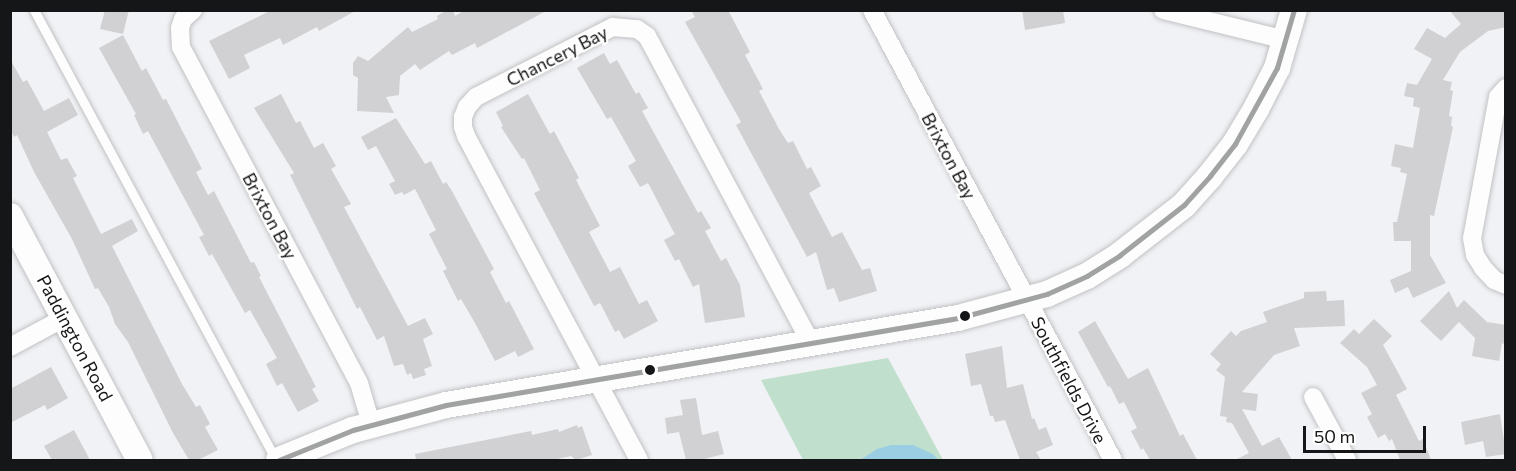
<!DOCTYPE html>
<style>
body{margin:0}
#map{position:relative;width:1516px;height:471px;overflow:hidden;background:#f1f2f5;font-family:Commissioner,sans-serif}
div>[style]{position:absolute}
.green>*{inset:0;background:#c1dfcd}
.water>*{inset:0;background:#9bcee3}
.building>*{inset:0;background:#d1d0d2}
.roads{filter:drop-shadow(0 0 2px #c1c2c4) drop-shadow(0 0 2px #c1c2c4)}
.lane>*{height:9px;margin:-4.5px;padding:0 4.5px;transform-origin:4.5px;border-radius:4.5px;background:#fdfdfe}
.street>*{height:18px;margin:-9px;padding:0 9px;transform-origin:9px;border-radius:9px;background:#fdfdfe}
.secondary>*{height:26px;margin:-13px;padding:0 13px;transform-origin:13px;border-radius:13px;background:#fdfdfe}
.bus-1>*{height:4.5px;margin:-2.25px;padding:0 2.25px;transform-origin:2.25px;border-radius:2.25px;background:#a1a2a2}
.dots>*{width:16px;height:16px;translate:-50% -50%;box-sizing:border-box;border:3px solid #fff;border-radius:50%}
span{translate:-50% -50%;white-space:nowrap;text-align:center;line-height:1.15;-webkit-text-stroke:4.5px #fff;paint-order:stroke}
.street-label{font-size:18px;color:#151617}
.frame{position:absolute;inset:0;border:12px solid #151617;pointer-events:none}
.scale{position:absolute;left:1303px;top:426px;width:123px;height:27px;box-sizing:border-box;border:3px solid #151617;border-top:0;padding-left:8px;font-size:18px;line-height:21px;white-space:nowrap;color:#151617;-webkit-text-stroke:4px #fff;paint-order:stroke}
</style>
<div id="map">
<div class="green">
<div style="clip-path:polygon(888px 358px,943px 460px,803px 460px,761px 380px)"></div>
</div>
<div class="water">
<div style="clip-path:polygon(891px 445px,913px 445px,933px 454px,938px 460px,860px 460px,877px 449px)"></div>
</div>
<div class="building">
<div style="clip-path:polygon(105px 10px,129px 10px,123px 34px,100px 29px)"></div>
<div style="clip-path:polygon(272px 10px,357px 10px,319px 31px,317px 27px,283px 45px,280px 38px,244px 55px,250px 68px,229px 79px,209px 41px)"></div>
<div style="clip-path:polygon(447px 10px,453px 10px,455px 16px,465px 10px,548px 10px,477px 48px,475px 43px,452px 55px,449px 51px,420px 70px,415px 64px,400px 76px,399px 95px,386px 97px,394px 113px,357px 111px,358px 78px,353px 75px,353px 63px,358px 56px,368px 61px,408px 27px,412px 32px,438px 19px,437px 16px)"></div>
<div style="clip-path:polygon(691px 10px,728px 10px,750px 52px,745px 55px,763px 89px,759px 91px,779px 129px,788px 143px,793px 141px,807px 169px,811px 167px,821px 186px,809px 193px,832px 237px,842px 232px,862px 270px,870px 268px,877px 291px,839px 302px,834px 288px,827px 290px,816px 252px,807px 257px,736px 125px,741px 122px,685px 22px,695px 17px)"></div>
<div style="clip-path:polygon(1022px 10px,1063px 10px,1065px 23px,1025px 30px)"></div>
<div style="clip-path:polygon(1449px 10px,1506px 10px,1506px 27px,1488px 31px,1460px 52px,1443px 80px,1452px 82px,1450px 90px,1453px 91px,1449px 116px,1452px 117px,1451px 126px,1453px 127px,1434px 216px,1430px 215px,1430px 255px,1446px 283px,1413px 298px,1408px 287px,1395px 293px,1390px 280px,1411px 271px,1411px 241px,1394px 241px,1393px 222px,1397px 222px,1407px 174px,1400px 172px,1401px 168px,1391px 166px,1395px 144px,1413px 148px,1420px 108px,1413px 106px,1414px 98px,1404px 96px,1407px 83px,1417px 85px,1432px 59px,1414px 49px,1427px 28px,1445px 38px,1461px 24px)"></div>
<div style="clip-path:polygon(123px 35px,142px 71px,146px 68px,163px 100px,166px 99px,202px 169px,196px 172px,208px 195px,214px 191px,251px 263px,254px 262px,261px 276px,259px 277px,316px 387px,312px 389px,319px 401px,298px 412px,282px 383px,277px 386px,266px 364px,277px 358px,250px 310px,245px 313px,212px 254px,209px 256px,199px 237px,204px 235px,148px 131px,143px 134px,134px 115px,136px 114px,99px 48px)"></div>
<div style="clip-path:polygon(604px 53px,610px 64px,617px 60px,636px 94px,639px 92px,648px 108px,642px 111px,698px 213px,701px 211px,711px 228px,705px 231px,721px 261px,726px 258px,740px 285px,745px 317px,705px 323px,699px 284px,693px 287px,679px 259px,675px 261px,664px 240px,675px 234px,671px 227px,648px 183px,640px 187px,628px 166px,636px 161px,611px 117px,607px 119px,577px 68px)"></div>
<div style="clip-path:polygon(10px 59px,23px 82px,27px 80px,44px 111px,69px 98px,78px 115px,47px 132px,61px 160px,67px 158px,77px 176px,73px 178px,101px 234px,132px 219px,138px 231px,112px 246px,182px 384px,196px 407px,200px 405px,210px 424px,205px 427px,218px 450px,198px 460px,189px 460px,173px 433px,128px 342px,115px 324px,109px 307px,98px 288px,95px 289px,72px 239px,34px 172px,17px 135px,14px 137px,10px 129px)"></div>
<div style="clip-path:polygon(281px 94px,296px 123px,300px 121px,314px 148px,323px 143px,336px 166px,331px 169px,351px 204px,344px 207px,408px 326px,425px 318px,433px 334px,423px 339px,432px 366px,424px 369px,426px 375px,413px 379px,411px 373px,407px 375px,403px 364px,394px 366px,384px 336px,377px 340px,360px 307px,357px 309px,290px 175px,294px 173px,254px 108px)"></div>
<div style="clip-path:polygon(528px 94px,550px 134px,554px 131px,579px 178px,576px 180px,600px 226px,589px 232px,610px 272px,620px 267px,639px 304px,647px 300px,658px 321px,624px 339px,619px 330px,615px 332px,600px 303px,594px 306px,534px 193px,540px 190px,524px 158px,522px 159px,501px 127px,503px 126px,496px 112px)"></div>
<div style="clip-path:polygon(396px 118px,425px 164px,431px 161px,443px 184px,446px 182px,452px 191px,494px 269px,490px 272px,506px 303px,509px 301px,534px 349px,518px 357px,515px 351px,495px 361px,475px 323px,461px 299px,458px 301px,443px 271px,447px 269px,429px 234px,436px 230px,415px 189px,404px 195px,402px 192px,395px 195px,389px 184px,395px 181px,376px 146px,368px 150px,361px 137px)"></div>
<div style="clip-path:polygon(1326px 291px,1327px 301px,1344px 300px,1345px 326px,1294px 328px,1300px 346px,1274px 355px,1242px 392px,1258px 394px,1256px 411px,1242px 409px,1262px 446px,1279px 437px,1292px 460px,1235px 460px,1249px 453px,1232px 423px,1226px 422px,1227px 417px,1220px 416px,1225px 377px,1216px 370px,1221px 364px,1210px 354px,1231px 331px,1236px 336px,1241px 331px,1267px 322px,1263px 312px,1304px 298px,1304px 292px)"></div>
<div style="clip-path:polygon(1449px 291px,1457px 308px,1464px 300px,1487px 322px,1506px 325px,1504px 344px,1502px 343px,1499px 361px,1472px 356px,1475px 338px,1459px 322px,1441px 341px,1420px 321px)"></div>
<div style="clip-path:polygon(1374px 319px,1392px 336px,1383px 345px,1407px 389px,1396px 395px,1419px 441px,1423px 439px,1431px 460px,1400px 460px,1392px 439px,1389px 441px,1385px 434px,1378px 438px,1367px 417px,1372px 414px,1361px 393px,1377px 385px,1367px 367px,1340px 343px,1354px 329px,1359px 334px)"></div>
<div style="clip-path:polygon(1095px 321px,1128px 379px,1148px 368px,1180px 436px,1183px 434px,1197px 460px,1150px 460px,1143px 448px,1141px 450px,1131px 431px,1137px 428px,1124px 402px,1119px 404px,1110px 386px,1108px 387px,1078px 332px)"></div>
<div style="clip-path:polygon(1002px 346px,1007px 388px,1023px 384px,1032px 419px,1034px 418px,1039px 430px,1046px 427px,1053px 445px,1036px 452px,1041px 460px,1020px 460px,1005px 420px,995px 422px,993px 416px,990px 416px,981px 384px,971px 386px,965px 354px)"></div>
<div style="clip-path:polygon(51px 367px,68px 398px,47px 410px,45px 405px,10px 423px,10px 389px)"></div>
<div style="clip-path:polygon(696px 398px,702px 435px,718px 431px,724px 454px,700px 460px,686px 460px,679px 432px,667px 434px,665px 418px,683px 415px,680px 400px)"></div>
<div style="clip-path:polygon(1500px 414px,1506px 454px,1486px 457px,1483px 441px,1465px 445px,1461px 422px)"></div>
<div style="clip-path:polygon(577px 425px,578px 428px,582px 426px,592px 455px,576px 460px,571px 456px,553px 460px,416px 460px,415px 454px,531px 431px,532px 435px,558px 429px,559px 432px)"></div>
<div style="clip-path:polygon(74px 430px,90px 460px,52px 460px,44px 446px)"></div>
</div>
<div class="roads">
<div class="lane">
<div style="left:34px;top:10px;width:511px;rotate:61.73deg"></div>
</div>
<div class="street">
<div style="left:193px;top:10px;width:13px;rotate:138deg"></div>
<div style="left:183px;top:19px;width:9px;rotate:108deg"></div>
<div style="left:180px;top:28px;width:19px;rotate:87deg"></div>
<div style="left:181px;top:47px;width:380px;rotate:62.1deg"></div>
<div style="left:359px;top:383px;width:43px;rotate:73.7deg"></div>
<div style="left:872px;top:10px;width:510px;rotate:61.83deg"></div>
<div style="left:1163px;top:10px;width:127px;rotate:13.7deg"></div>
<div style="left:1506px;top:88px;width:12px;rotate:132deg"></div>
<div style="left:1498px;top:97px;width:143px;rotate:100.4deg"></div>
<div style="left:1472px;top:238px;width:17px;rotate:80deg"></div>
<div style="left:1475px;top:255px;width:15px;rotate:58deg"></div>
<div style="left:1483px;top:268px;width:16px;rotate:47deg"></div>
<div style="left:1494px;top:280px;width:13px;rotate:23deg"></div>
<div style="left:10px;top:347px;width:61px;rotate:-28.2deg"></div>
<div style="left:1313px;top:397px;width:72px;rotate:61.6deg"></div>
<div style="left:639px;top:460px;width:367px;rotate:-118.1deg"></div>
<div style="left:466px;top:136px;width:9px;rotate:-108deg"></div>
<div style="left:463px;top:127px;width:10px;rotate:-90deg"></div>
<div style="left:463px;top:117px;width:11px;rotate:-68deg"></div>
<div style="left:467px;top:107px;width:13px;rotate:-48deg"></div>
<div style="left:476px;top:97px;width:154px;rotate:-27.1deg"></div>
<div style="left:613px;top:27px;width:24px;rotate:5deg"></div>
<div style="left:637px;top:29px;width:12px;rotate:35deg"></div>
<div style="left:647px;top:36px;width:348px;rotate:61.9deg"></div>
</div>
<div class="secondary">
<div style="left:10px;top:216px;width:276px;rotate:62deg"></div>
<div style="left:279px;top:460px;width:80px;rotate:-22.1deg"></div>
<div style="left:353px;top:430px;width:96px;rotate:-15deg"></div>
<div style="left:446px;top:405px;width:519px;rotate:-9.64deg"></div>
<div style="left:958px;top:318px;width:92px;rotate:-15.1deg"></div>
<div style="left:1047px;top:294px;width:44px;rotate:-24.2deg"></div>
<div style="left:1087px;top:276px;width:39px;rotate:-32deg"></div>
<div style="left:1120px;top:255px;width:81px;rotate:-38deg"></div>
<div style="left:1184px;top:205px;width:39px;rotate:-48deg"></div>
<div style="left:1210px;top:176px;width:41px;rotate:-52deg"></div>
<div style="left:1235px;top:144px;width:41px;rotate:-59deg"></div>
<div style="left:1256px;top:109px;width:46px;rotate:-62.9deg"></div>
<div style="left:1277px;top:68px;width:60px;rotate:-73.7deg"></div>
</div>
</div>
<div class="bus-1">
<div style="left:279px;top:460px;width:80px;rotate:-22.1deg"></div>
<div style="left:353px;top:430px;width:96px;rotate:-15deg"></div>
<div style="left:446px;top:405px;width:519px;rotate:-9.64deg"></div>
<div style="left:958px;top:318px;width:92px;rotate:-15.1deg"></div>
<div style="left:1047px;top:294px;width:44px;rotate:-24.2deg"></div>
<div style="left:1087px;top:276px;width:39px;rotate:-32deg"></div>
<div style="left:1120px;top:255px;width:81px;rotate:-38deg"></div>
<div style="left:1184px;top:205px;width:39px;rotate:-48deg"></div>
<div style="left:1210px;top:176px;width:41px;rotate:-52deg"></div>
<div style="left:1235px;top:144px;width:87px;rotate:-61.1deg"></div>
<div style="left:1277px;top:68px;width:60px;rotate:-73.7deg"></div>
</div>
<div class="dots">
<div style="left:965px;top:316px;background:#151617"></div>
<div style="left:650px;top:370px;background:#151617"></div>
</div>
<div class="street-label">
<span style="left:557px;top:56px;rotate:-27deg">Chancery Bay</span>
<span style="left:949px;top:156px;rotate:62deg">Brixton Bay</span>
<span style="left:270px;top:216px;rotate:62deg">Brixton Bay</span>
<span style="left:75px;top:338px;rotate:62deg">Paddington Road</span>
<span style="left:1069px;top:380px;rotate:62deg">Southfields Drive</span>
</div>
<div class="frame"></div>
<div class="scale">50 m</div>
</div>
